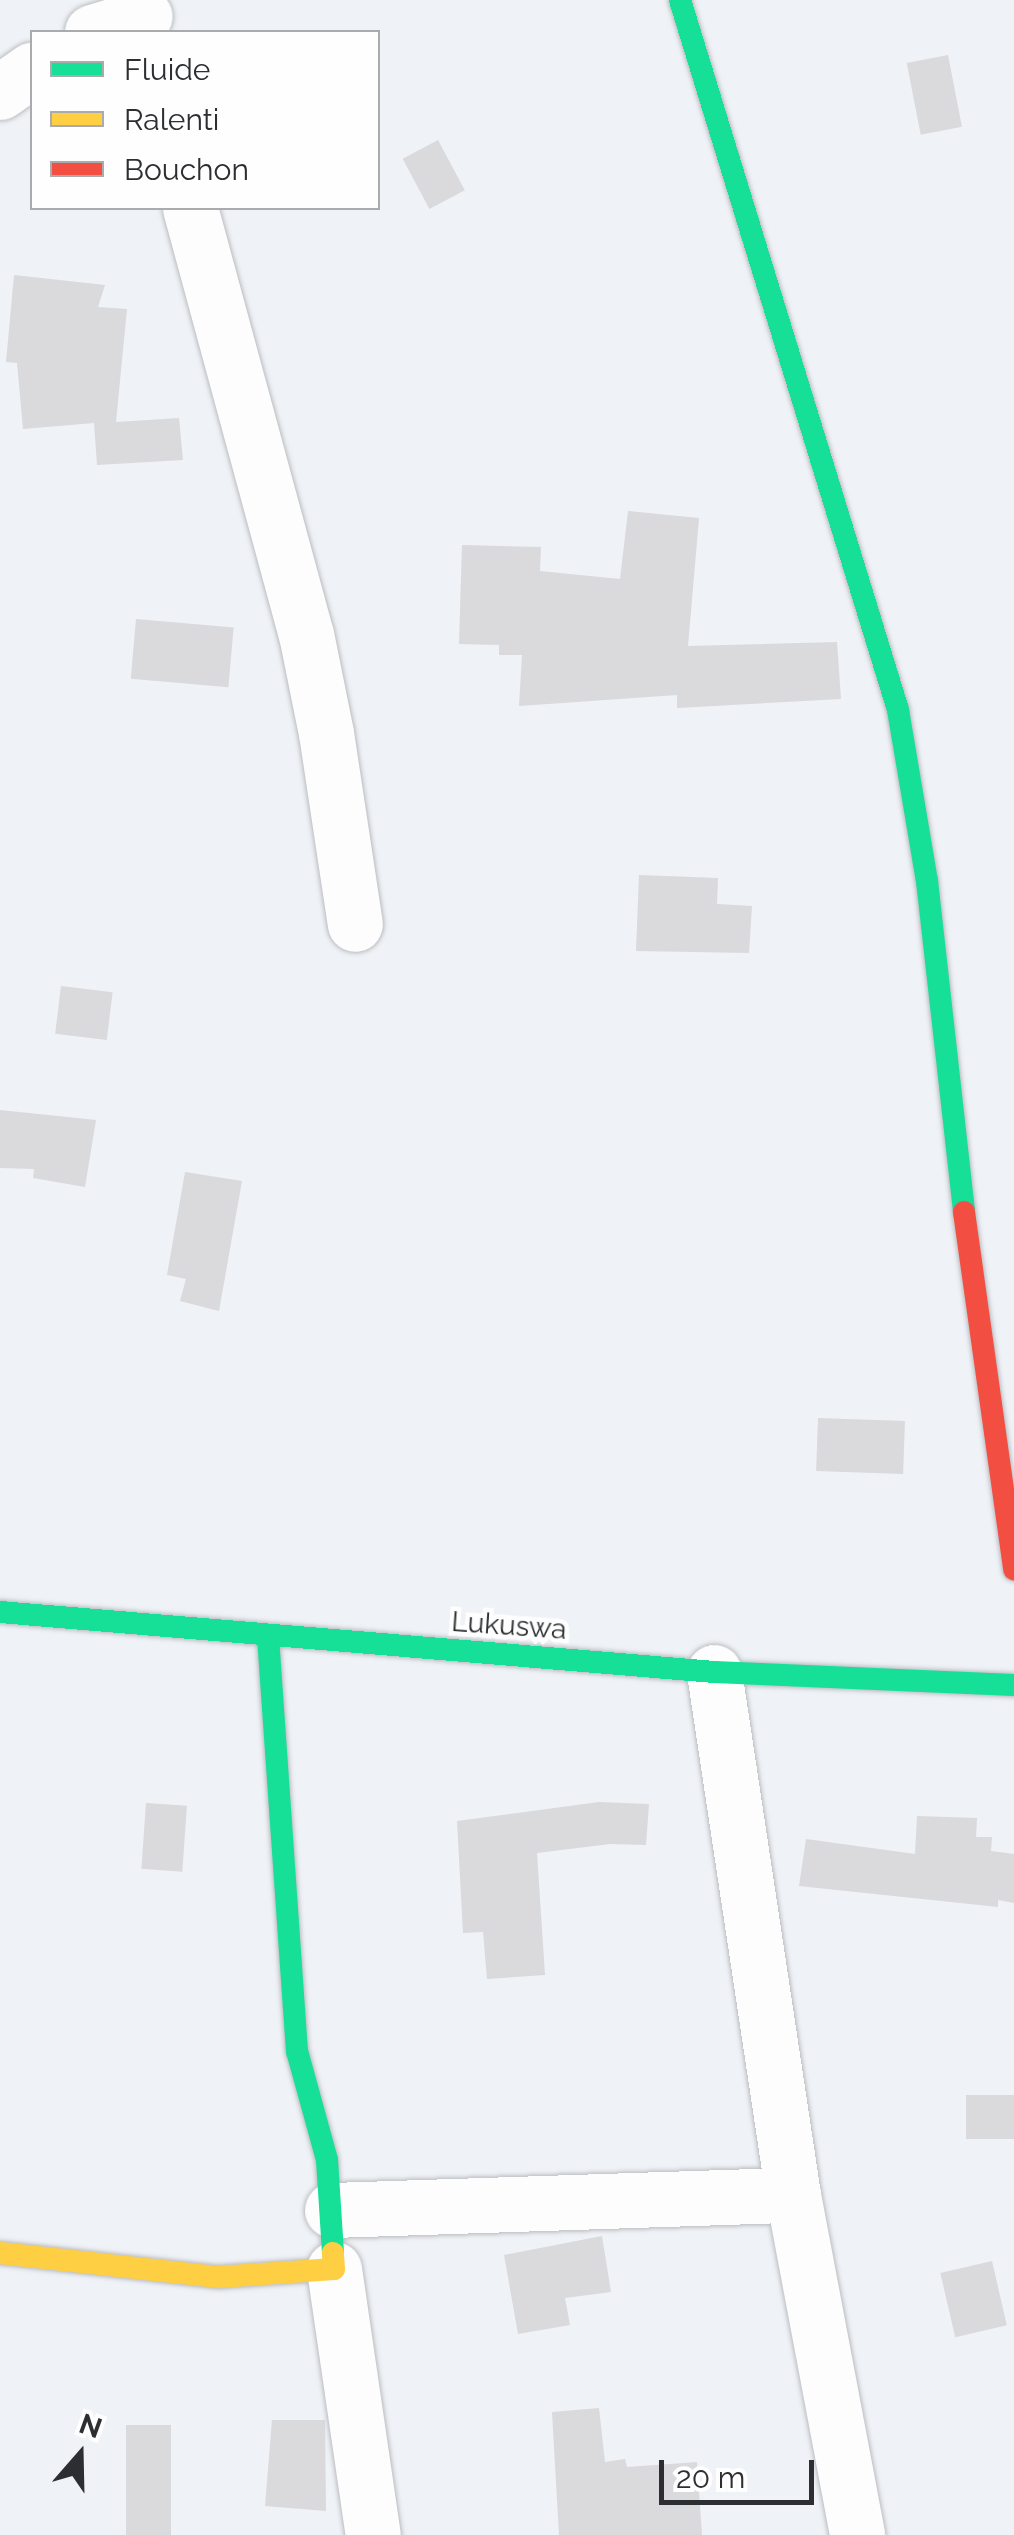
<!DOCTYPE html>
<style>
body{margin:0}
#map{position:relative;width:1014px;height:2535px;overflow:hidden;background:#eff2f6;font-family:Raleway,sans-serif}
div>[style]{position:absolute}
.building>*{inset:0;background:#dad9dc;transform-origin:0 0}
.roads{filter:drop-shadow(0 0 2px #bbbdc1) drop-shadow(0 0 2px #bbbdc1)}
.street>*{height:55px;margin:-27.5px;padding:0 27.5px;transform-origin:27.5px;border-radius:27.5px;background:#fdfdfe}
.fast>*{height:22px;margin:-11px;padding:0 11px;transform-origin:11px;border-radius:11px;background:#16e098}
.slow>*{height:22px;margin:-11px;padding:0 11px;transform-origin:11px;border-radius:11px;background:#ffcf43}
.jam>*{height:22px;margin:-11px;padding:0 11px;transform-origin:11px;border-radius:11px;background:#f24e42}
span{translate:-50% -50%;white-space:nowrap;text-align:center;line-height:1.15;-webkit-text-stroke:9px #fefefe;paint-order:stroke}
.street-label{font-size:28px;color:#2c2e31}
.legend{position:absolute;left:30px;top:30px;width:350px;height:180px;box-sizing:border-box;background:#fefefe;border:2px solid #aaabac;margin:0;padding:12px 18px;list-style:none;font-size:30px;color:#2c2e31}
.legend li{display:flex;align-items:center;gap:20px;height:50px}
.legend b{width:50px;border:2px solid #aaabac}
.north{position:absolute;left:30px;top:2405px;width:100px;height:100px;-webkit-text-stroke:8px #fefefe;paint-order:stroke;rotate:20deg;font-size:28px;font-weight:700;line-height:40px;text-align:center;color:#2c2e31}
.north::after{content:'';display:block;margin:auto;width:35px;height:45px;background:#2c2e31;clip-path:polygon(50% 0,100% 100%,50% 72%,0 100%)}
.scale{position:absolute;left:659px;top:2460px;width:155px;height:45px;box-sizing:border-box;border:5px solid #2c2e31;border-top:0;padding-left:12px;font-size:30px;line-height:35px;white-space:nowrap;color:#2c2e31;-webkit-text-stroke:8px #fefefe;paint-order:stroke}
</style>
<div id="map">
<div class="building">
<div style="left:948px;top:55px;width:73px;height:42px;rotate:79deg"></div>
<div style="left:438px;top:140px;width:57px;height:40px;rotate:62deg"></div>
<div style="clip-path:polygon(14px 275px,105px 285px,98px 307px,127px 309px,116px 422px,179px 418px,183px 460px,97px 465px,94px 423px,23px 429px,17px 363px,6px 362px)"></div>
<div style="clip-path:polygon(628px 511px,699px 518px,688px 646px,837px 642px,841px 699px,677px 708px,677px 695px,519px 706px,522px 655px,499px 655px,499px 645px,459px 644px,462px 545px,541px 547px,540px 571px,620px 579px)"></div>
<div style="left:136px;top:619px;width:98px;height:60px;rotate:5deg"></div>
<div style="clip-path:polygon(639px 875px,718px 878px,717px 904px,752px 906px,749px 953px,636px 951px)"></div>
<div style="left:61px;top:986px;width:52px;height:48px;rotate:7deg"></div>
<div style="clip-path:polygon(0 1110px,96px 1120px,85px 1187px,33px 1178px,34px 1169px,0 1168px)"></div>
<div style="clip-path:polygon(185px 1172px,242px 1181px,219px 1311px,180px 1301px,186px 1279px,167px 1275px)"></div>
<div style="left:818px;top:1418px;width:87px;height:53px;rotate:2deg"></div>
<div style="clip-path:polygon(599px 1802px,649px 1804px,646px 1845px,610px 1844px,537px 1853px,545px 1975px,487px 1979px,483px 1932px,463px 1933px,457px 1821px)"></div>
<div style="left:146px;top:1803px;width:41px;height:66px;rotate:4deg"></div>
<div style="clip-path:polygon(917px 1816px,977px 1818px,976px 1837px,992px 1837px,991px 1851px,1014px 1854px,1014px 1903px,998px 1900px,998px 1907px,799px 1886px,806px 1839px,915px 1854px)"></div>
<div style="left:1014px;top:2095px;width:44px;height:48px;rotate:90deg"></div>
<div style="clip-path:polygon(602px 2236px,611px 2292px,565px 2298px,570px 2325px,518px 2334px,504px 2255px)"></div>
<div style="left:992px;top:2261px;width:66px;height:53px;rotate:77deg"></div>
<div style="clip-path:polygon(599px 2408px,605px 2462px,625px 2459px,627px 2467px,697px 2462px,702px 2535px,559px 2535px,552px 2412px)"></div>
<div style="clip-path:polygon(272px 2420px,325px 2420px,326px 2511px,265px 2506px)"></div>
<div style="left:126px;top:2425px;width:45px;height:110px"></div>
</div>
<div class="roads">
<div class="street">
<div style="left:92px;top:32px;width:55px;rotate:-16.8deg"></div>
<div style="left:0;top:92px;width:39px;rotate:-35deg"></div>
<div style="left:190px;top:208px;width:442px;rotate:74.8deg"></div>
<div style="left:306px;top:634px;width:101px;rotate:78.6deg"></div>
<div style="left:326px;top:733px;width:193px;rotate:81.4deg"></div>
<div style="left:714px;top:1672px;width:529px;rotate:81.41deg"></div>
<div style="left:793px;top:2195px;width:346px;rotate:79.3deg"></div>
<div style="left:332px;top:2210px;width:461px;rotate:-1.9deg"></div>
<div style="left:334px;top:2269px;width:269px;rotate:81.7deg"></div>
</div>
<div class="fast">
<div style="left:680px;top:0;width:743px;rotate:72.93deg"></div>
<div style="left:898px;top:710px;width:173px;rotate:80.4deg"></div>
<div style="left:927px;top:881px;width:333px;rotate:83.6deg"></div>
<div style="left:0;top:1612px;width:717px;rotate:4.8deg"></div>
<div style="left:714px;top:1672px;width:300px;rotate:2.5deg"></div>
<div style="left:268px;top:1637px;width:415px;rotate:86deg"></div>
<div style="left:297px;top:2051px;width:113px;rotate:74.6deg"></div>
<div style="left:327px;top:2160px;width:93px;rotate:86.3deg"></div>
</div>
<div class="slow">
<div style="left:0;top:2253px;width:220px;rotate:6.3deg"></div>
<div style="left:219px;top:2277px;width:115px;rotate:-4deg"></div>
<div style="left:334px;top:2269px;width:16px;rotate:-94deg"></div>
</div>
<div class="jam">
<div style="left:964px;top:1212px;width:361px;rotate:82deg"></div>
</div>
</div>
<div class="street-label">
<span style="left:509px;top:1626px;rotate:4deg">Lukuswa</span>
</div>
<ul class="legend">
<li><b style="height:12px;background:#16e098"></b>Fluide</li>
<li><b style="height:12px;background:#ffcf43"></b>Ralenti</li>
<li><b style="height:12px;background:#f24e42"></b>Bouchon</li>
</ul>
<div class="north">N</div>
<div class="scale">20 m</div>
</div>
